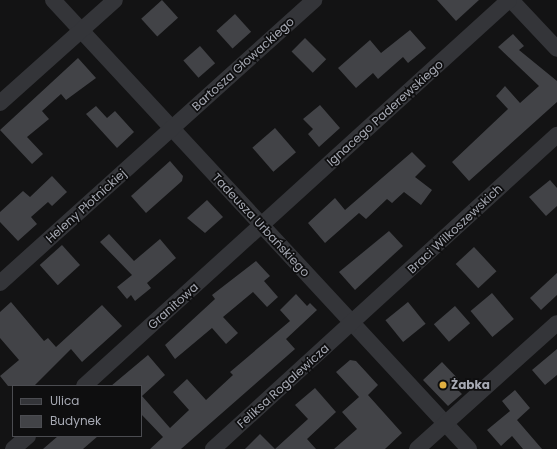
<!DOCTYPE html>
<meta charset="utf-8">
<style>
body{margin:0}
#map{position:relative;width:557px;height:449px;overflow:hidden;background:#131314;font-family:Poppins,sans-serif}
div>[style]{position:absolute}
.building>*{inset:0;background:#424347;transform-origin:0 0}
.minor>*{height:16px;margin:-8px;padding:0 8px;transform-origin:8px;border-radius:8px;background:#343539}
.dots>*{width:11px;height:11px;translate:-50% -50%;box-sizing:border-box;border:2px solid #0e0e0f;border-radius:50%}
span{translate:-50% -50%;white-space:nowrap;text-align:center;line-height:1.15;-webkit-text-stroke:3.5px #0e0e0f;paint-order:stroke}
.street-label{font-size:12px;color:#a6a9b3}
.poi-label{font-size:12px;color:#a6a9b3;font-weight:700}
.left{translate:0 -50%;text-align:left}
.legend{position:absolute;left:12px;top:385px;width:130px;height:52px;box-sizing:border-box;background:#0e0e0f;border:1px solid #4b4c51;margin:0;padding:5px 7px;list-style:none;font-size:12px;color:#a6a9b3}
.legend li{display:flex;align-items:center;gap:8px;height:20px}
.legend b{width:20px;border:1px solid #4b4c51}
</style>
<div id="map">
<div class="building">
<div style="left:162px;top:0;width:24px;height:28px;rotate:48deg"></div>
<div style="clip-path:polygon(437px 0,479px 0,456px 21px)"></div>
<div style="left:235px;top:14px;width:24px;height:25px;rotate:48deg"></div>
<div style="clip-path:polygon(410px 30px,426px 48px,408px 63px,403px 57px,378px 79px,373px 73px,356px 88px,338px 68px,370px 40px,381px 53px)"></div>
<div style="clip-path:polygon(513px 34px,524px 46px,519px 50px,557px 81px,557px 102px,469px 181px,452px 162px,508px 109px,496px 96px,505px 86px,520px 103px,539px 86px,498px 47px)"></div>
<div style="left:305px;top:38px;width:30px;height:19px;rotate:45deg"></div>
<div style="left:200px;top:46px;width:23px;height:22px;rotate:49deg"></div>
<div style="clip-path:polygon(78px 58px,96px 78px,66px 100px,61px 94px,42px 111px,49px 119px,27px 137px,43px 154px,32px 164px,0 130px)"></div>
<div style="clip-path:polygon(320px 105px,340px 128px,319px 147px,308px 134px,313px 129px,303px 119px)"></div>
<div style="clip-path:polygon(96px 106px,107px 118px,115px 111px,134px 132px,117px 148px,86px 114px)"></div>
<div style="left:275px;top:128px;width:32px;height:30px;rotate:49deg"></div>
<div style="clip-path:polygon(412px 152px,426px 166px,415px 177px,432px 190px,421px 205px,404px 192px,392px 203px,387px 199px,366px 219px,359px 213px,325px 243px,308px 223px,335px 198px,345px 210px)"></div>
<div style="clip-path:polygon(170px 161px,183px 176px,182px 181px,146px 213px,131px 196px)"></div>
<div style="clip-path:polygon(52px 176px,67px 192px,52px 206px,48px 202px,31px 217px,37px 224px,18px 241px,0 222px,0 212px,23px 191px,30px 197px)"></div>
<div style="clip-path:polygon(550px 180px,557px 188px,557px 206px,546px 216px,529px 197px)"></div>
<div style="clip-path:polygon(207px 200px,223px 217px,205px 233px,187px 218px)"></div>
<div style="clip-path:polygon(389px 231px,403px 246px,355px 290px,339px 272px)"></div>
<div style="clip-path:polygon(109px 234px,134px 261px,160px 239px,176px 258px,147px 283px,151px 288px,135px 301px,131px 295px,127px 299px,117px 287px,132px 275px,100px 242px)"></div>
<div style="left:62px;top:245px;width:27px;height:30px;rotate:48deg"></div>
<div style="left:474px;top:247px;width:33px;height:25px;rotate:47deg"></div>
<div style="clip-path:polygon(256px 261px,270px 276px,264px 281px,278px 297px,267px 307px,253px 292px,223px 317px,238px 333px,226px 344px,212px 328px,175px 359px,165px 345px,215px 299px,212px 295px)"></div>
<div style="clip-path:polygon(557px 273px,557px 295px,541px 310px,530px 298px)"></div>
<div style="left:492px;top:293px;width:34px;height:28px;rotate:50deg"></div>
<div style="clip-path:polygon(296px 294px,307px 306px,310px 303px,317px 310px,286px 339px,295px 349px,181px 449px,150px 449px,163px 437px,141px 414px,141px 386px,111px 386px,148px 355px,165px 375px,142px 396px,170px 428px,189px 410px,173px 392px,187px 379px,206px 400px,233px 375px,230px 372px,290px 321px,280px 310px)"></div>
<div style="clip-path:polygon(11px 302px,44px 341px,48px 338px,56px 347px,102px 305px,122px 326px,82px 362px,71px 349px,34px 386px,8px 386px,0 376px,19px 360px,0 338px,0 312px)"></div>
<div style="left:408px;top:302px;width:28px;height:29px;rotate:51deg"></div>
<div style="left:455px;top:306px;width:23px;height:28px;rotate:49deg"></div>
<div style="clip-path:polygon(557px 349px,557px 375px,545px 385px,532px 370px)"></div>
<div style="clip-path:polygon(350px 360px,356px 361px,378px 385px,368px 395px,402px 433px,385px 449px,334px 449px,357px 429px,342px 412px,359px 397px,336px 372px)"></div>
<div style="clip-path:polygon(442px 362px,461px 382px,455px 387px,462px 394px,448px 406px,423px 380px)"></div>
<div style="clip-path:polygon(315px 388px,336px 412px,307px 439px,316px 449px,275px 449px,308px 419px,295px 405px)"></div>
<div style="clip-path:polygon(515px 390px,530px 408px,517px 420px,542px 449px,523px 449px,512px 436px,501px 446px,487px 430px,510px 411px,502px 401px)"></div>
<div style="clip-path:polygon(260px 434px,275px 449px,245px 449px)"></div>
<div style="clip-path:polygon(58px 436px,98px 436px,83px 449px,43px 449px)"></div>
</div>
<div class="minor">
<div style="left:53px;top:0;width:612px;rotate:47.18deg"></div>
<div style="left:511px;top:0;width:67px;rotate:46.8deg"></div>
<div style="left:0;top:103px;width:154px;rotate:-41.8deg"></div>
<div style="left:0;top:283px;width:423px;rotate:-42deg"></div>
<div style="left:84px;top:386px;width:574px;rotate:-42.25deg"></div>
<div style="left:13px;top:449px;width:20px;rotate:-41deg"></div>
<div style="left:213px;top:449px;width:466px;rotate:-42.4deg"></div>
<div style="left:417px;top:449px;width:188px;rotate:-42deg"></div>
</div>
<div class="dots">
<div style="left:443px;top:385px;background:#dfae40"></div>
</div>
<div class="street-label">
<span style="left:243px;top:64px;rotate:-42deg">Bartosza Głowackiego</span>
<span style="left:385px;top:113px;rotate:-42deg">Ignacego Paderewskiego</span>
<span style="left:86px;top:206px;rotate:-42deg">Heleny Płotnickiej</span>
<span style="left:261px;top:225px;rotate:47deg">Tadeusza Urbańskiego</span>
<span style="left:455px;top:229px;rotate:-43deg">Braci Wilkoszewskich</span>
<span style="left:173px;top:306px;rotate:-42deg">Granitowa</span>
<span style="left:283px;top:386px;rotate:-42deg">Feliksa Rogalewicza</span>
</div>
<div class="poi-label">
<span class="left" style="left:451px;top:385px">Żabka</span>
</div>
<ul class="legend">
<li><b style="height:5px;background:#343539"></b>Ulica</li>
<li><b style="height:11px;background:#424347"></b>Budynek</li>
</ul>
</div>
